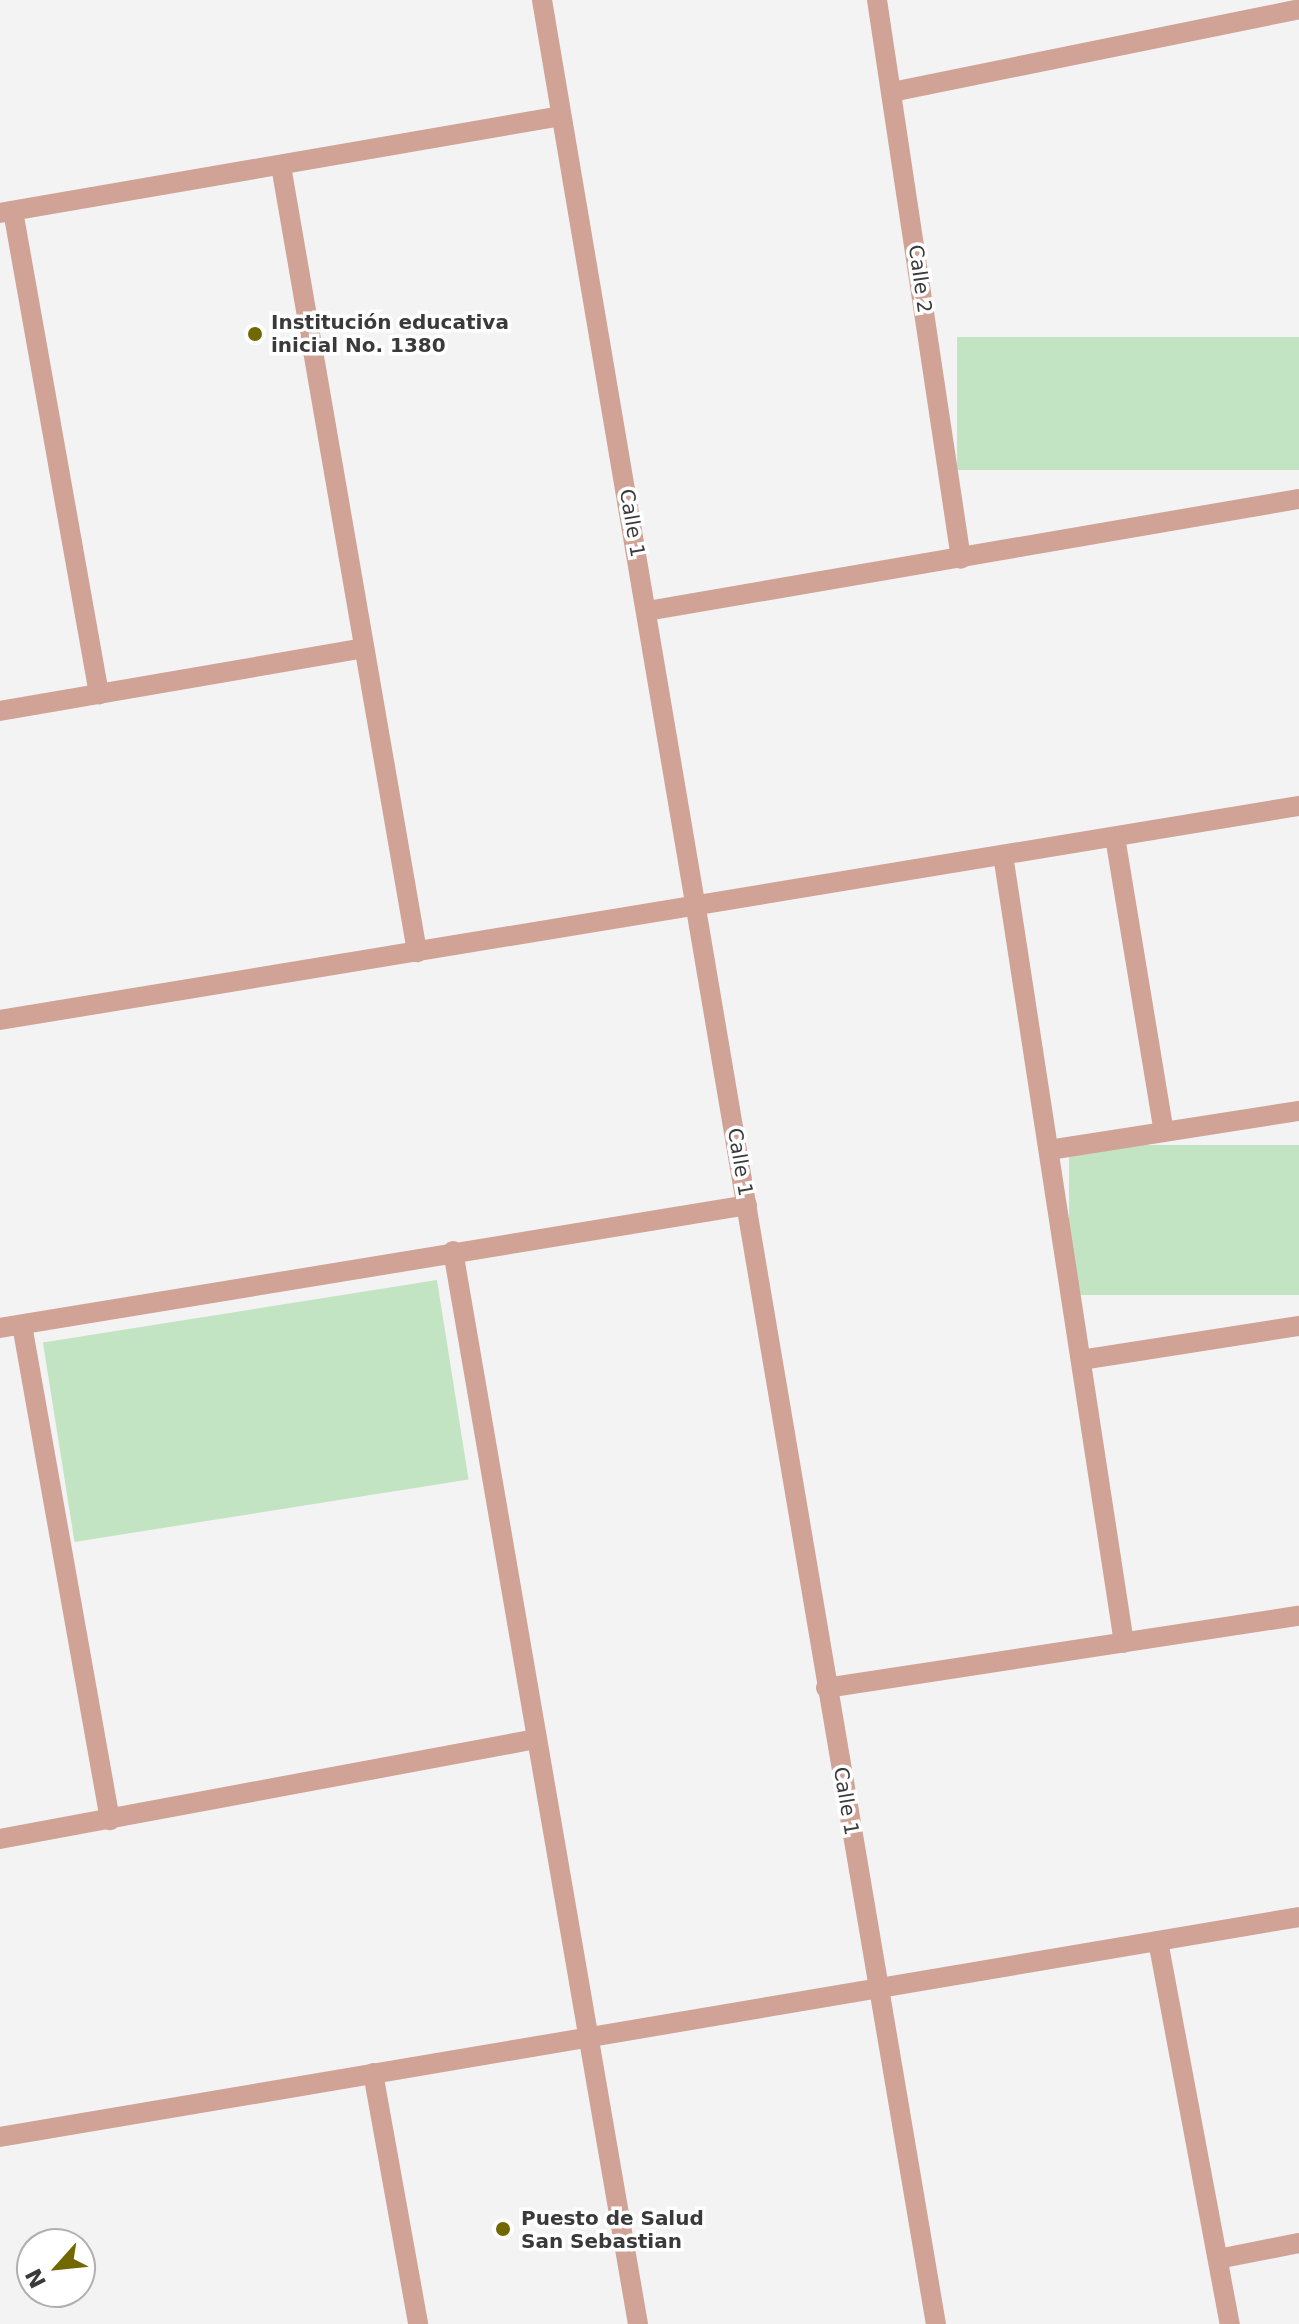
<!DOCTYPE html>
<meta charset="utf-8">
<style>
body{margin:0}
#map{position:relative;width:1299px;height:2324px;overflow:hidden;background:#f3f3f4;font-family:"DejaVu Sans",sans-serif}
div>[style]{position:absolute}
.green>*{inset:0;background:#c3e4c2;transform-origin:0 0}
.minor>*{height:20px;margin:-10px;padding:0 10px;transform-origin:10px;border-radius:10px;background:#d0a396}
.dots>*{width:22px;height:22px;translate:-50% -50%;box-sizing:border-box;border:4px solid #fff;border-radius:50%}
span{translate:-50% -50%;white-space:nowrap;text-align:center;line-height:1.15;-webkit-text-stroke:7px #fff;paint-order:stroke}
.street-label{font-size:20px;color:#3a3a3b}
.poi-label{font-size:20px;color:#3a3a3b;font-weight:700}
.left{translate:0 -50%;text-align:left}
.north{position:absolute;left:16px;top:2228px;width:80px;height:80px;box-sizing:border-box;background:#fff;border:2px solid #b0b0b1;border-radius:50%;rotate:243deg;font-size:22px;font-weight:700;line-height:32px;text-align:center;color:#3a3a3b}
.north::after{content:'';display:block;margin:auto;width:28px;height:36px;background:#726800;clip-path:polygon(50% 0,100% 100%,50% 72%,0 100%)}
</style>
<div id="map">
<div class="green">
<div style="left:1299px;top:337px;width:133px;height:342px;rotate:90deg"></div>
<div style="left:1299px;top:1145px;width:150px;height:230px;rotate:90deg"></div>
<div style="left:437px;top:1280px;width:202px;height:399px;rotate:81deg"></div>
</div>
<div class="minor">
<div style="left:542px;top:0;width:2357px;rotate:80.38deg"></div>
<div style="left:877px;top:0;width:565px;rotate:81.45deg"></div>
<div style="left:892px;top:92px;width:415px;rotate:-11.5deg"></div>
<div style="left:281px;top:166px;width:798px;rotate:80.18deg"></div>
<div style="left:13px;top:211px;width:491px;rotate:79.9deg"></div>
<div style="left:0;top:213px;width:569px;rotate:-9.81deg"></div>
<div style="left:647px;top:611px;width:662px;rotate:-9.75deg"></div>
<div style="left:0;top:711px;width:369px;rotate:-9.8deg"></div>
<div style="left:1115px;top:837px;width:299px;rotate:80.6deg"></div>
<div style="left:1003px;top:855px;width:797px;rotate:81.27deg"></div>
<div style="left:0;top:1020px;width:1317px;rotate:-9.36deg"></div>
<div style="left:1049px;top:1150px;width:253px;rotate:-8.9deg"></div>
<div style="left:453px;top:1251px;width:1089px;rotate:80.22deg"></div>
<div style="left:22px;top:1325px;width:503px;rotate:79.92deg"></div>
<div style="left:0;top:1328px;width:757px;rotate:-9.35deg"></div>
<div style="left:1081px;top:1360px;width:221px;rotate:-8.9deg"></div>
<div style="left:826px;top:1688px;width:478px;rotate:-8.7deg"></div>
<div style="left:0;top:1839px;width:545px;rotate:-10.57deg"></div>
<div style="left:1158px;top:1941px;width:390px;rotate:79.4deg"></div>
<div style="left:373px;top:2073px;width:255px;rotate:79.8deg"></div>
<div style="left:0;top:2137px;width:1317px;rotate:-9.61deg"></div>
<div style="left:1218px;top:2259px;width:83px;rotate:-11.2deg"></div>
</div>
<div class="dots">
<div style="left:255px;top:334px;background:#726800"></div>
<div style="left:503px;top:2229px;background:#726800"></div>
</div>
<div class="street-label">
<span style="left:920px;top:279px;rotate:82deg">Calle 2</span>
<span style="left:632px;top:523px;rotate:80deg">Calle 1</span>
<span style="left:740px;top:1162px;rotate:80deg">Calle 1</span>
<span style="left:846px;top:1801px;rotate:80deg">Calle 1</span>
</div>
<div class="poi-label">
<span class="left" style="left:271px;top:334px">Institución educativa<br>inicial No. 1380</span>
<span class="left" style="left:521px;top:2230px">Puesto de Salud<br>San Sebastian</span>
</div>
<div class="north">N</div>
</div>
